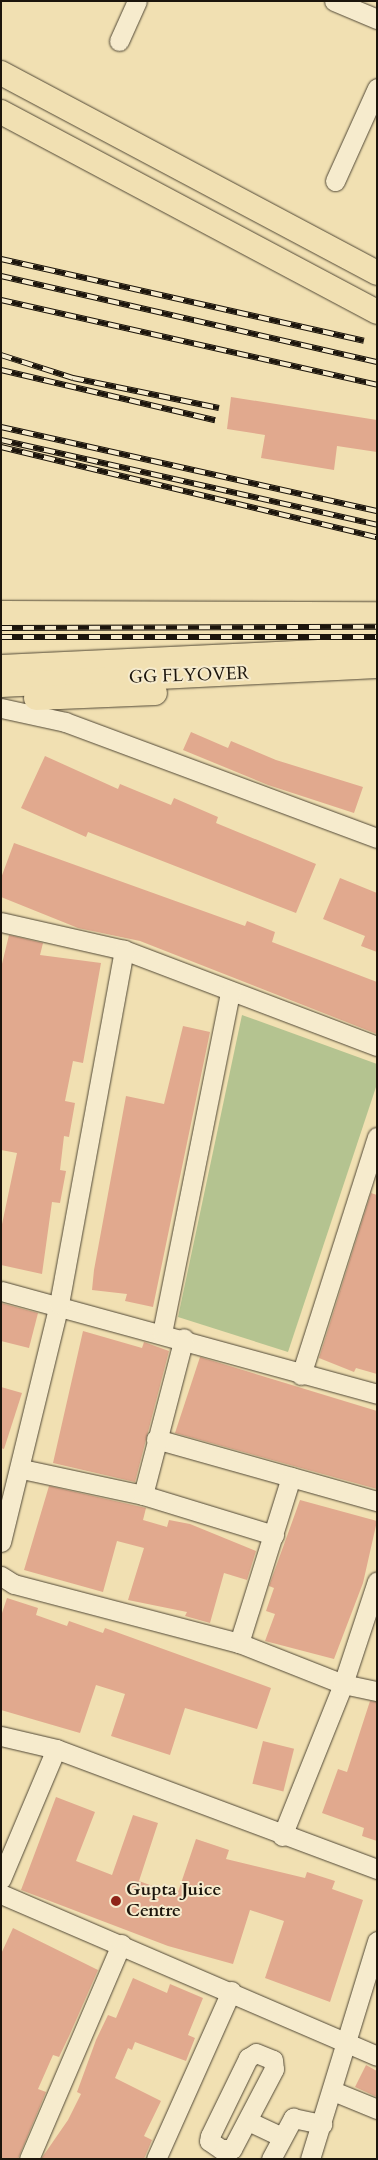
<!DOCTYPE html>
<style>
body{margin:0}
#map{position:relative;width:378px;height:2160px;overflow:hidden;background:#f1e0b2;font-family:Cardo,serif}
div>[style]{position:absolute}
.green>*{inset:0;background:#b4c390}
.building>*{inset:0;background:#e1a98e;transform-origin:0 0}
.roads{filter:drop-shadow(0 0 1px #514836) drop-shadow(0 0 1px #514836)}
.minor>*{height:19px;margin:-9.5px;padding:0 9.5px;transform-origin:9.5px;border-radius:9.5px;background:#f6ebcd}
.major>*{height:24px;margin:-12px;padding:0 12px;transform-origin:12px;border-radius:12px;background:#f1e0b2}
.rail>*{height:5.5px;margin-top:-2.75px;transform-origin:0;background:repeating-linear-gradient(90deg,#f6ebcd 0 11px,#1c150c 0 22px);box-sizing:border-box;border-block:1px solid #1c150c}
.dots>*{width:14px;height:14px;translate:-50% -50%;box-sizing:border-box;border:2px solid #f6ebcd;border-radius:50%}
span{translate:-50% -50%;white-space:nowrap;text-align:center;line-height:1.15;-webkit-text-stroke:4px #f6ebcd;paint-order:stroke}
.street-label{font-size:18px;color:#1c150c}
.poi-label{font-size:18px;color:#1c150c;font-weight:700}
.left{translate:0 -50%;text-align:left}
.frame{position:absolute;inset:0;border:2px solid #1c150c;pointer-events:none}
</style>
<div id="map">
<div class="green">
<div style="clip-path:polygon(242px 1015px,377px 1064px,377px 1084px,288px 1352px,178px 1317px)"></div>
</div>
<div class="building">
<div style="clip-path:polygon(231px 397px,377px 420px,377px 452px,337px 446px,334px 470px,261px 458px,265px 435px,227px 429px)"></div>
<div style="clip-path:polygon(191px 732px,228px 748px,231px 741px,276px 760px,363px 787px,354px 813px,268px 785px,183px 750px)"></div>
<div style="clip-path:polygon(45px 756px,118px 789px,120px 784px,171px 805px,174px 798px,218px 817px,216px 823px,316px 864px,296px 913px,88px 832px,86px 837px,21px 808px)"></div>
<div style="clip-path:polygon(14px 843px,245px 926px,247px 921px,275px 932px,272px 942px,377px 982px,377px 1034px,140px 941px,78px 928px,1px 897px,1px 878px)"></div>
<div style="clip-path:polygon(340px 878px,377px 893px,377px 952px,361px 946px,365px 936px,323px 919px)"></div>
<div style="clip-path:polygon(9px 935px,43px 943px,40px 955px,101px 963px,83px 1063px,73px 1061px,65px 1101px,75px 1103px,69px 1137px,64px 1136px,60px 1170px,66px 1171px,60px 1203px,52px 1202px,42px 1274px,1px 1265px,1px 1229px,17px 1153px,1px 1150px,1px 968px)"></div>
<div style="clip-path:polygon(183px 1026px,210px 1032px,153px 1307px,125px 1301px,127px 1294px,92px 1290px,94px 1270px,126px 1096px,164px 1104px)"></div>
<div style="clip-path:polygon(371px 1193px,377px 1195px,377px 1374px,356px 1368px,354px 1372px,319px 1358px)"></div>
<div style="clip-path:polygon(1px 1303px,38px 1313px,29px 1348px,1px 1341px)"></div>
<div style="clip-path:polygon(83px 1331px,142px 1348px,144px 1342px,169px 1351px,135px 1482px,53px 1463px)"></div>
<div style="clip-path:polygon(200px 1357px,377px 1411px,377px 1489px,175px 1433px)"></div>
<div style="clip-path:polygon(1px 1387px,22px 1393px,4px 1449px,1px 1448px)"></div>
<div style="clip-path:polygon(49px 1486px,146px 1508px,143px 1520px,167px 1527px,169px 1520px,190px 1524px,256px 1551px,247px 1580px,224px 1573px,210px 1623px,185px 1616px,187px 1612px,128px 1600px,144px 1548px,117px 1541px,103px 1592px,24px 1570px)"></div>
<div style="clip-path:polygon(300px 1500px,377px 1521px,363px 1583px,334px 1659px,265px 1641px,275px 1614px,266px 1611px,274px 1588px,269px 1586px)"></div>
<div style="clip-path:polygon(7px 1598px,38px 1608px,36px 1615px,67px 1626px,69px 1621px,103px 1633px,105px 1628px,271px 1688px,257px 1729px,185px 1708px,170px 1755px,111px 1736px,125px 1694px,96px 1685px,80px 1733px,1px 1710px,1px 1616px)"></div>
<div style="clip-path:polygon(370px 1701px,377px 1702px,377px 1841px,362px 1836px,364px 1828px,322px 1813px,338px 1769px,347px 1772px)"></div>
<div style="left:263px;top:1741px;width:32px;height:44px;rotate:14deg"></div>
<div style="clip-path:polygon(56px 1797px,95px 1812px,76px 1861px,112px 1875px,133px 1815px,158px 1823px,139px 1881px,177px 1895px,196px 1839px,229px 1850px,226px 1859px,305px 1878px,307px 1872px,335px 1881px,332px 1889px,363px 1900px,330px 2002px,265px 1978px,284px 1921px,250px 1910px,233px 1964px,168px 1946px,21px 1890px)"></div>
<div style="clip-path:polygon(13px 1928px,98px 1970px,70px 2034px,59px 2057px,53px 2055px,38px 2089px,46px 2092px,18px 2159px,1px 2159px,1px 1954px)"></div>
<div style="clip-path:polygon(133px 1978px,167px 1993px,170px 1984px,203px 1998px,188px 2035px,195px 2038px,186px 2061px,135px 2042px,132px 2050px,128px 2048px,115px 2078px,161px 2101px,144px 2136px,152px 2140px,144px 2159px,41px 2159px,68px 2120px,81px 2094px,77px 2092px,96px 2040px,108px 2015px,116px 2018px)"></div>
<div style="clip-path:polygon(366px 2065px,377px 2071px,377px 2097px,355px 2087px)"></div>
</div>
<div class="roads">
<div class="minor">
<div style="left:334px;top:1px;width:47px;rotate:22.7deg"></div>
<div style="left:119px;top:41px;width:44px;rotate:-65.8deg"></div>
<div style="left:335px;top:181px;width:102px;rotate:-65.7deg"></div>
<div style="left:1px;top:708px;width:66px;rotate:12.3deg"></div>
<div style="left:65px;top:722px;width:333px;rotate:20.4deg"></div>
<div style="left:1px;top:922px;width:126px;rotate:12.8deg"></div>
<div style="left:124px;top:950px;width:271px;rotate:20.8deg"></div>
<div style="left:1px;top:1291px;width:390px;rotate:15.3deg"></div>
<div style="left:162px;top:1333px;width:348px;rotate:-78.7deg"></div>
<div style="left:301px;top:1375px;width:250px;rotate:-72.3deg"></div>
<div style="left:156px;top:1439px;width:230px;rotate:15.7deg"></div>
<div style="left:22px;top:1469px;width:124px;rotate:12.1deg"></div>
<div style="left:143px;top:1495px;width:137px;rotate:17deg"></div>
<div style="left:143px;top:1495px;width:162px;rotate:-75.4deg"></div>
<div style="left:1px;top:1542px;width:245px;rotate:-76.3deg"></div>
<div style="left:59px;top:1304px;width:360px;rotate:-79.6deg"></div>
<div style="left:1px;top:1576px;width:15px;rotate:32deg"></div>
<div style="left:14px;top:1584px;width:233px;rotate:14.7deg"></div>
<div style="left:239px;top:1643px;width:112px;rotate:21.5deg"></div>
<div style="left:343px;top:1684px;width:35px;rotate:12deg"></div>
<div style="left:239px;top:1643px;width:174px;rotate:-72.6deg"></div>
<div style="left:1px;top:1736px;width:57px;rotate:13.3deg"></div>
<div style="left:56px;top:1749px;width:343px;rotate:20.5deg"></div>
<div style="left:282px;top:1836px;width:164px;rotate:-68.1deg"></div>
<div style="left:343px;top:1684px;width:108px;rotate:-71.7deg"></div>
<div style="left:1px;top:1879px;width:141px;rotate:-67.1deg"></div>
<div style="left:1px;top:1894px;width:409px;rotate:23.3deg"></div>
<div style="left:256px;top:2053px;width:18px;rotate:22deg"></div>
<div style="left:273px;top:2060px;width:9px;rotate:84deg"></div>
<div style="left:274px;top:2069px;width:90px;rotate:117.7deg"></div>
<div style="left:232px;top:2149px;width:11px;rotate:180deg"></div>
<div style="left:221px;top:2149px;width:14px;rotate:-146deg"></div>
<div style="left:209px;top:2141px;width:5px;rotate:-79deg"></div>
<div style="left:210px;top:2136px;width:87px;rotate:-64deg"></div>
<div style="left:248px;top:2058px;width:9px;rotate:-32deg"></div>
<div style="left:333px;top:2091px;width:48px;rotate:22.2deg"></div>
<div style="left:248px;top:2121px;width:35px;rotate:25deg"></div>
<div style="left:29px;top:2159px;width:234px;rotate:-66.8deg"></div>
<div style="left:156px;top:2159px;width:184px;rotate:-65.9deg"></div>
<div style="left:271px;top:2159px;width:47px;rotate:-61.8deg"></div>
<div style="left:293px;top:2118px;width:30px;rotate:12deg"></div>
<div style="left:310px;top:2159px;width:228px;rotate:-72.9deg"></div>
</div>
<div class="major">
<div style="left:1px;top:73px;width:426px;rotate:28deg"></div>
<div style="left:1px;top:112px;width:426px;rotate:28deg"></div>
<div style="left:1px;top:613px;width:376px;rotate:0.2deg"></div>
<div style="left:1px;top:667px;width:376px;rotate:-2.7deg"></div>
<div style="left:1px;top:685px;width:376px;rotate:-2.9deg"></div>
<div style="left:36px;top:698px;width:119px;rotate:-2.4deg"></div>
</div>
</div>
<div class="rail">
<div style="left:1px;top:259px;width:372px;rotate:12.7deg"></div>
<div style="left:1px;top:276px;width:386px;rotate:12.9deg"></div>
<div style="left:1px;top:300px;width:385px;rotate:12.7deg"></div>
<div style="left:1px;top:355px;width:76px;rotate:17.7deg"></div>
<div style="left:73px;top:378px;width:149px;rotate:11.6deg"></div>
<div style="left:1px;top:370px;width:220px;rotate:13.2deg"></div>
<div style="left:1px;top:427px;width:385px;rotate:12.6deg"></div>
<div style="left:1px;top:440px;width:385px;rotate:12.7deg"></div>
<div style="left:1px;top:447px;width:387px;rotate:13.5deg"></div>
<div style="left:1px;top:628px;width:376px;rotate:-0.2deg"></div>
<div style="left:1px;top:637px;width:376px"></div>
</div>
<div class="dots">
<div style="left:116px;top:1901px;background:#8f2418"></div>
</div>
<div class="street-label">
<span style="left:189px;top:676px;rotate:-2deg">GG FLYOVER</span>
</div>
<div class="poi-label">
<span class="left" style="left:126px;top:1901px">Gupta Juice<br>Centre</span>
</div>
<div class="frame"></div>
</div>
